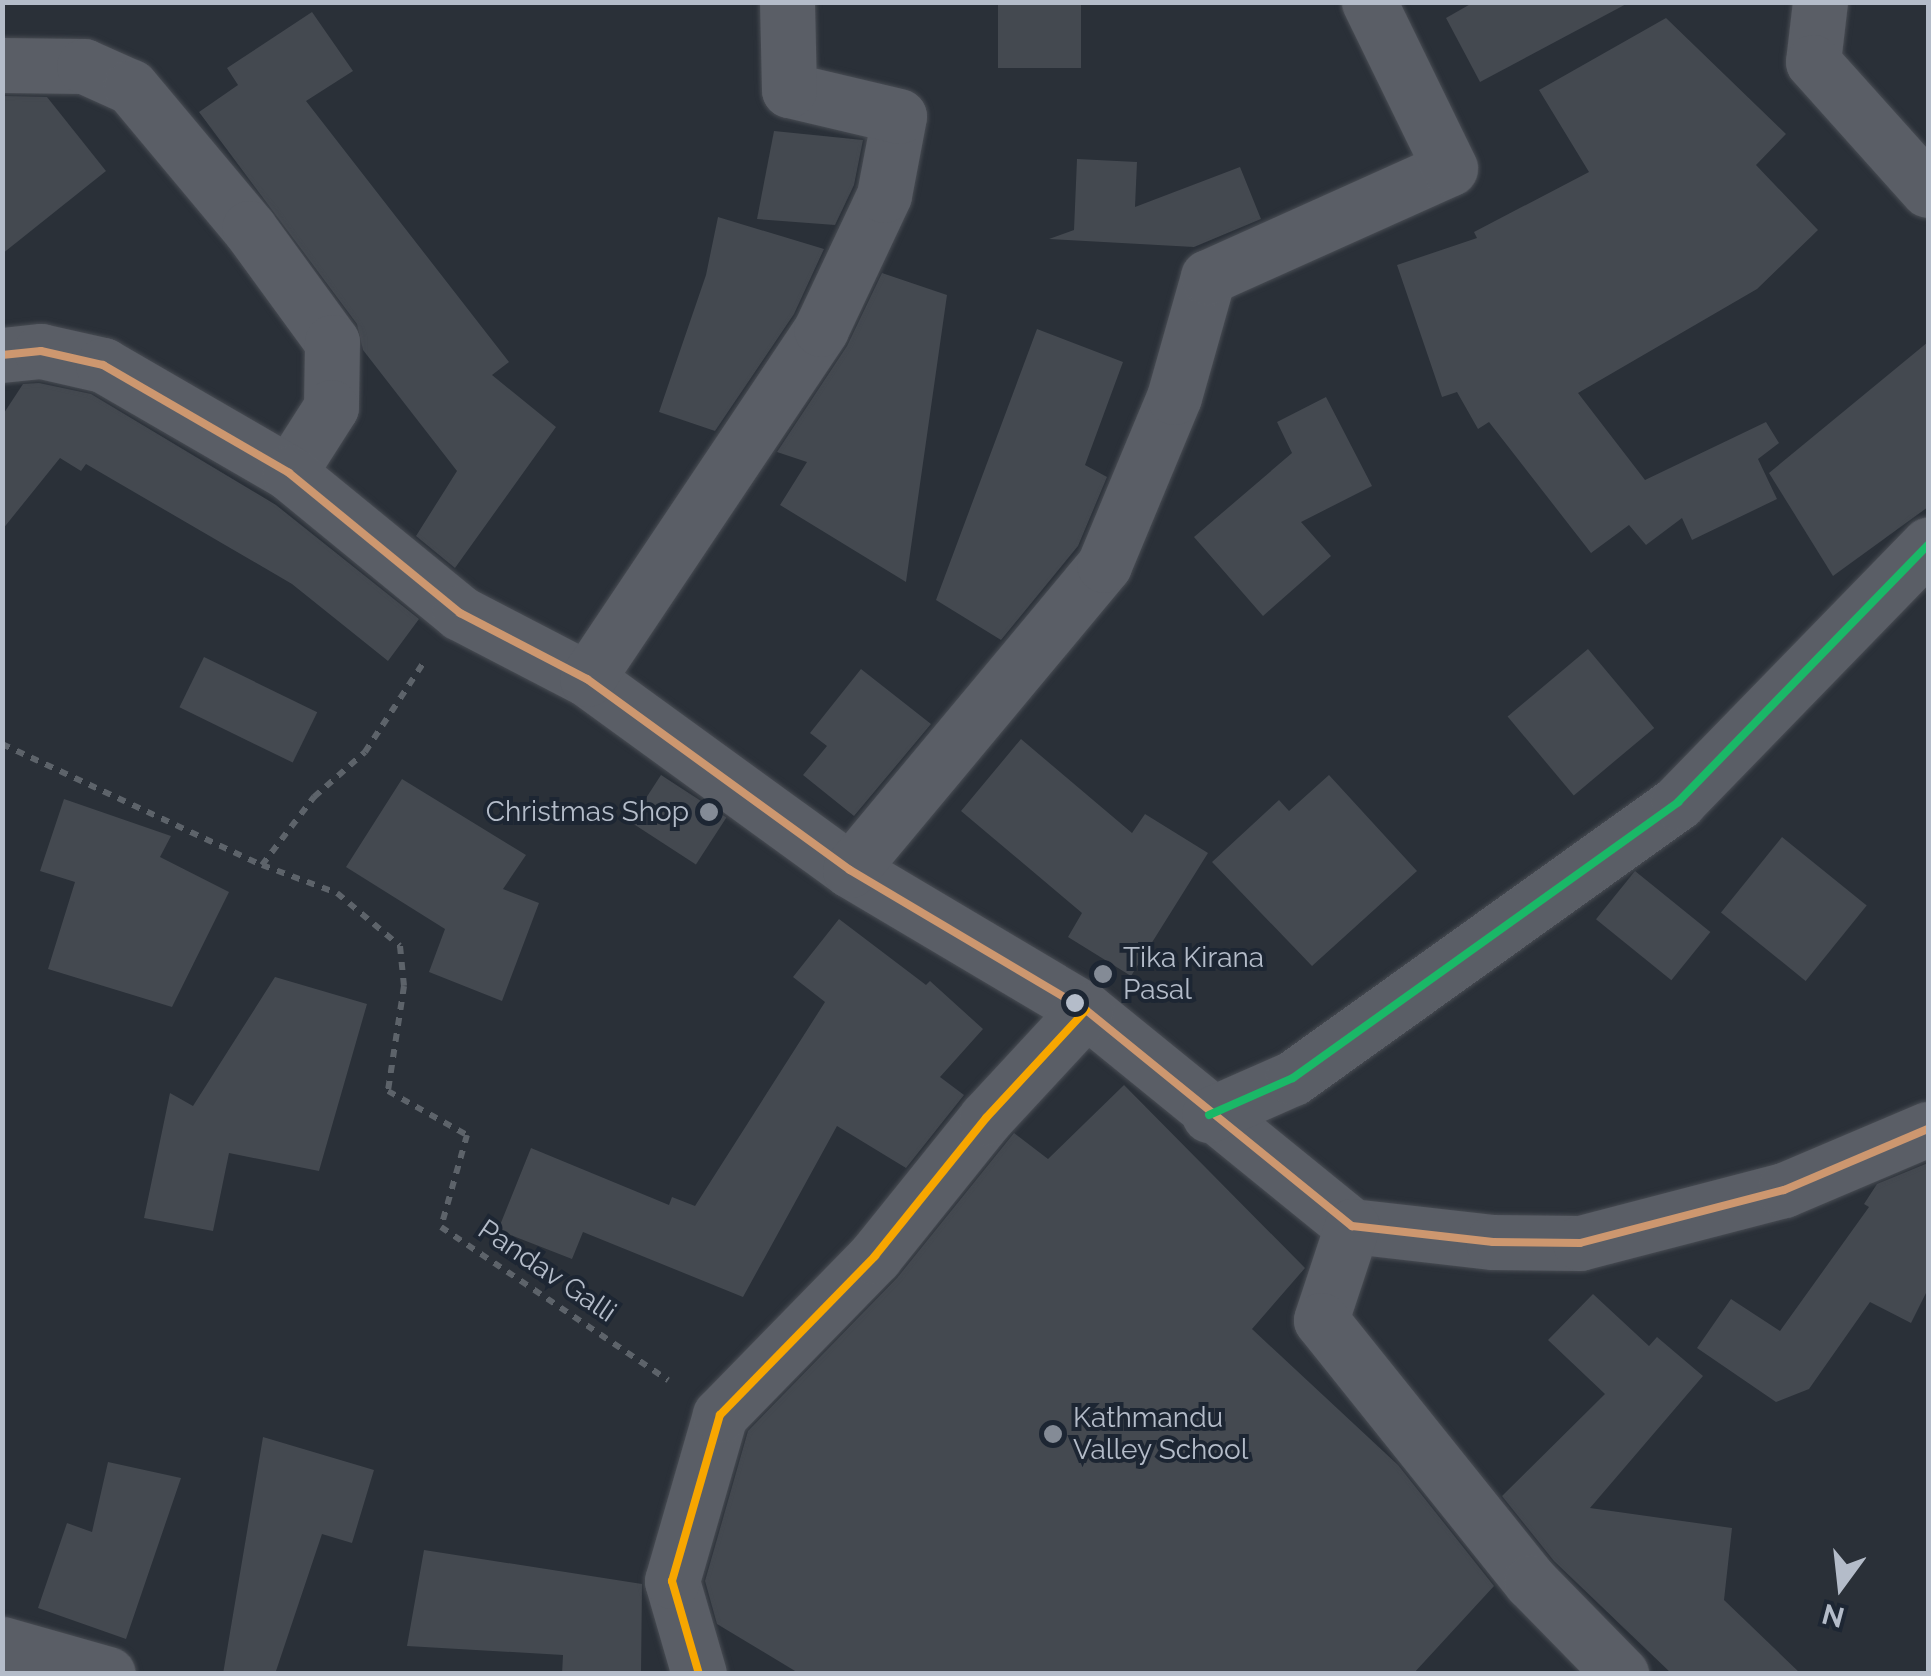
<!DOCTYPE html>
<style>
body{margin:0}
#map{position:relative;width:1931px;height:1676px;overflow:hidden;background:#2a3038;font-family:Raleway,sans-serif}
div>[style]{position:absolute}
.building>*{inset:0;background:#444950;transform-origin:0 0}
.path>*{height:6px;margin-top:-3px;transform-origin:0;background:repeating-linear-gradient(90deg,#5d636a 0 8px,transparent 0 16px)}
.roads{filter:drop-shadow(0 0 2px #484c53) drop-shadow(0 0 2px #484c53)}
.minor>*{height:55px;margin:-27.5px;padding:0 27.5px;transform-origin:27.5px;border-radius:27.5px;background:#5a5e66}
.bus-1>*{height:8px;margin:-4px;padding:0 4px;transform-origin:4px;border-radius:4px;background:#cd976f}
.bus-2>*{height:8px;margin:-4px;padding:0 4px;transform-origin:4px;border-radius:4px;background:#1ab867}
.bus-3>*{height:8px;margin:-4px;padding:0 4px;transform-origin:4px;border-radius:4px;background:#f7a600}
.dots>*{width:28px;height:28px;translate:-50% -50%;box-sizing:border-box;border:5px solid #1d2633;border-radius:50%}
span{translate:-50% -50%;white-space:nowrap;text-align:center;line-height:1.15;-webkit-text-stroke:8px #1d2633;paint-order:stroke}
.poi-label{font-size:28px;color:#b4bcc9}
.right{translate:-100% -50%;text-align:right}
.left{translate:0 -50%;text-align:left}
.street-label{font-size:28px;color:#b4bcc9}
.frame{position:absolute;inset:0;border:5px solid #b4bcc9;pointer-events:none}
.north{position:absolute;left:1791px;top:1536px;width:100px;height:100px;-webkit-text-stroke:8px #1d2633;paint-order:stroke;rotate:195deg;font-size:28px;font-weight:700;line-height:40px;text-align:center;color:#b4bcc9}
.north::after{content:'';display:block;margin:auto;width:35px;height:45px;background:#b4bcc9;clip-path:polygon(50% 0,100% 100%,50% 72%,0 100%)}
</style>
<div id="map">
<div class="building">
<div style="left:998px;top:2px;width:83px;height:66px"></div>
<div style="clip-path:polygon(1474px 2px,1630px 2px,1480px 82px,1446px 18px)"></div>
<div style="clip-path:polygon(312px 12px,353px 71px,306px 101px,509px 362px,492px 375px,556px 427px,455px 568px,416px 536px,457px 471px,363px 350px,357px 324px,199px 112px,238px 85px,227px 68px)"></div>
<div style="clip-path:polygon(1666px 18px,1786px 134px,1756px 165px,1818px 230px,1757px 289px,1578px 393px,1645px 480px,1766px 422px,1779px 443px,1758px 459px,1777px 499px,1692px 540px,1682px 518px,1646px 545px,1629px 525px,1591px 553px,1489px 422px,1478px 429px,1457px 392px,1442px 397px,1397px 265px,1477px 238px,1474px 232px,1589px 172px,1539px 90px)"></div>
<div style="clip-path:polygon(2px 96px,47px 97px,106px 171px,2px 254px)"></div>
<div style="clip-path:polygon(774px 131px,863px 140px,854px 185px,835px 225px,757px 219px)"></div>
<div style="clip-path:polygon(1077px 159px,1137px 162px,1135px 207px,1240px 167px,1261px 219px,1194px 247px,1049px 239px,1074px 230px)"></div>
<div style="clip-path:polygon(718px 217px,824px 249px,794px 314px,715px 431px,659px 412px,706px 275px)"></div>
<div style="clip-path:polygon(882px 273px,947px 295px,906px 582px,780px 505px,807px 462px,777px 452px,847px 346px)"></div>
<div style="clip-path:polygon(1037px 329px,1123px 362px,1085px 465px,1107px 477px,1078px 546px,1001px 640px,936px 600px)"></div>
<div style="clip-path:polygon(1928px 342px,1928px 507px,1833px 576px,1769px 473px)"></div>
<div style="clip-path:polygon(39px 383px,91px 394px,276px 505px,419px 619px,388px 661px,292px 584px,86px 464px,81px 471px,60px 458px,2px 530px,2px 416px,23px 384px)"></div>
<div style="clip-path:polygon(1326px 397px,1372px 486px,1301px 522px,1331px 556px,1263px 616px,1194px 537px,1292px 453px,1277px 422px)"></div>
<div style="left:1588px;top:649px;width:103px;height:105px;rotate:50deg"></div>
<div style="left:204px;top:657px;width:126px;height:56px;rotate:26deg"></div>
<div style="clip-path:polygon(861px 669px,931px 724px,854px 816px,803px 775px,827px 746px,810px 733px)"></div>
<div style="clip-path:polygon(1021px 739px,1132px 833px,1145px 814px,1208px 853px,1131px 976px,1068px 937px,1082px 913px,961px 811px)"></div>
<div style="left:661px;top:775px;width:78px;height:56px;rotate:33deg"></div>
<div style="clip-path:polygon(1329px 775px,1417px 871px,1312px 966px,1212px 862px,1279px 800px,1289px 811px)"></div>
<div style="clip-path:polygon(402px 779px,526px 855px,503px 889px,539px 903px,502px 1001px,429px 972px,445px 929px,346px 867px)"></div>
<div style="clip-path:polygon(64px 799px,171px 836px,160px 857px,229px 892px,172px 1007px,48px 969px,75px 882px,40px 871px)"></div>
<div style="left:1782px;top:837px;width:109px;height:97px;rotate:39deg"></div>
<div style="left:1635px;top:871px;width:97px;height:62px;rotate:39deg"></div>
<div style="clip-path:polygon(839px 919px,926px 985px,930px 981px,983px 1029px,940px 1077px,964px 1095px,906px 1168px,837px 1126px,743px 1297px,583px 1232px,572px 1259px,498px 1230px,531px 1148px,669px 1205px,672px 1197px,695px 1206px,825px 1002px,793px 977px)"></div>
<div style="clip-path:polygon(275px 977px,367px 1004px,319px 1171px,229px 1153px,213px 1231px,144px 1218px,170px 1093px,193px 1106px)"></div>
<div style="clip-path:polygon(1124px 1085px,1305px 1268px,1252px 1329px,1398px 1465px,1494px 1586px,1413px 1674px,800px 1674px,717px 1624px,705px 1581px,748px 1431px,897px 1278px,1014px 1133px,1048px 1159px)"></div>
<div style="clip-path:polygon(1928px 1163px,1928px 1289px,1911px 1323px,1870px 1302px,1809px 1389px,1776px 1402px,1697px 1348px,1731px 1299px,1780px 1331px,1869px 1207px,1864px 1204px,1877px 1184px)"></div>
<div style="clip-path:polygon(1593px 1294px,1649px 1346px,1657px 1337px,1703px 1376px,1590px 1508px,1732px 1528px,1724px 1600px,1801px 1674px,1672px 1674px,1554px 1561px,1502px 1496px,1605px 1394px,1548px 1340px)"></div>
<div style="clip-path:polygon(263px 1437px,374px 1470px,352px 1543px,322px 1534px,275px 1674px,223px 1674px)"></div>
<div style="clip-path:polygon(108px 1462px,181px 1478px,126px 1639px,38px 1608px,67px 1523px,92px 1532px)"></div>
<div style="clip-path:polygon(424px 1550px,642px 1584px,641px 1674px,562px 1674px,563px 1655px,407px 1646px)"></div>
</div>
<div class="path">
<div style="left:2px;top:744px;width:287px;rotate:25deg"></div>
<div style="left:262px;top:865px;width:86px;rotate:-52.6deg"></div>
<div style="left:314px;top:797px;width:68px;rotate:-41.4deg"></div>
<div style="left:365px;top:752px;width:108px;rotate:-56.8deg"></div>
<div style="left:262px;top:865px;width:80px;rotate:20.5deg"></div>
<div style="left:337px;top:893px;width:82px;rotate:40.1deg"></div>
<div style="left:400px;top:946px;width:40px;rotate:84.3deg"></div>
<div style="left:404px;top:986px;width:106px;rotate:98.7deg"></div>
<div style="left:388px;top:1091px;width:90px;rotate:29.1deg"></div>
<div style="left:467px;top:1135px;width:96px;rotate:105.8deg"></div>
<div style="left:441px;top:1227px;width:274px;rotate:34deg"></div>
</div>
<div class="roads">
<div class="minor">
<div style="left:1820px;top:2px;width:60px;rotate:96.7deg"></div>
<div style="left:1813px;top:62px;width:172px;rotate:48.1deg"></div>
<div style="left:2px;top:65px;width:82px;rotate:0.7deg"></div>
<div style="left:84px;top:66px;width:51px;rotate:24.1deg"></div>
<div style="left:131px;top:87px;width:184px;rotate:50.1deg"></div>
<div style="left:249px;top:228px;width:141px;rotate:53.9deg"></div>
<div style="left:332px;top:342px;width:65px;rotate:90.9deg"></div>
<div style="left:331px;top:407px;width:78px;rotate:122.5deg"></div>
<div style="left:2px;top:355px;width:39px;rotate:-6deg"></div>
<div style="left:41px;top:351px;width:64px;rotate:12.7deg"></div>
<div style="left:103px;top:365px;width:215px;rotate:30.1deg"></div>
<div style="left:289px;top:473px;width:221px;rotate:39.3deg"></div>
<div style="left:460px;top:613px;width:143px;rotate:27.5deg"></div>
<div style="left:587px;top:679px;width:325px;rotate:36deg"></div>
<div style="left:850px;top:870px;width:274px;rotate:30.7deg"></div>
<div style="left:1086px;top:1010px;width:343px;rotate:39.1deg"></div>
<div style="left:1352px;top:1226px;width:142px;rotate:6.5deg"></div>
<div style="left:1493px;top:1242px;width:87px;rotate:0.7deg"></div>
<div style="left:1580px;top:1243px;width:211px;rotate:-14.6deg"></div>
<div style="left:1784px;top:1190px;width:156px;rotate:-23deg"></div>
<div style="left:587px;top:679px;width:421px;rotate:-56.2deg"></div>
<div style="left:821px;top:329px;width:148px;rotate:-64.8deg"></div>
<div style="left:884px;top:195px;width:80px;rotate:-79.2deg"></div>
<div style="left:899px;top:116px;width:113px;rotate:-166.7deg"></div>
<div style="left:789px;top:90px;width:88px;rotate:-91.3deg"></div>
<div style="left:850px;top:870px;width:397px;rotate:-50.2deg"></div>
<div style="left:1104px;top:565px;width:182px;rotate:-67.4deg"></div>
<div style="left:1174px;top:397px;width:125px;rotate:-74.2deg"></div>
<div style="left:1208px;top:277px;width:265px;rotate:-24.2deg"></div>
<div style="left:1450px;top:168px;width:185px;rotate:-116deg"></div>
<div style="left:1209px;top:1115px;width:92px;rotate:-23.8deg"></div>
<div style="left:1293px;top:1078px;width:474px;rotate:-35.6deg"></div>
<div style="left:1678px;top:802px;width:359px;rotate:-45.8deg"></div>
<div style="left:1352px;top:1226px;width:99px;rotate:108.3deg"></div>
<div style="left:1321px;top:1320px;width:336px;rotate:51.3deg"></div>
<div style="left:1531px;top:1582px;width:129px;rotate:45.6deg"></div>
<div style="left:2px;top:1644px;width:110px;rotate:15.8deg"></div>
<div style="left:699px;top:1674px;width:97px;rotate:-106.2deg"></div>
<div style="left:672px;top:1581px;width:173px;rotate:-73.9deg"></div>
<div style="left:720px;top:1415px;width:222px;rotate:-45.7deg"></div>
<div style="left:875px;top:1256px;width:177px;rotate:-51.2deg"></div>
<div style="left:986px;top:1118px;width:147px;rotate:-47.2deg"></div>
</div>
</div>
<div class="bus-1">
<div style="left:2px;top:355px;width:39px;rotate:-6deg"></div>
<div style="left:41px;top:351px;width:64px;rotate:12.7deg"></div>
<div style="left:103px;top:365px;width:215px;rotate:30.1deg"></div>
<div style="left:289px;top:473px;width:221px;rotate:39.3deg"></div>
<div style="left:460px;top:613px;width:143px;rotate:27.5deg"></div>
<div style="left:587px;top:679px;width:325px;rotate:36deg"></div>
<div style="left:850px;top:870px;width:274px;rotate:30.7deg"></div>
<div style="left:1086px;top:1010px;width:343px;rotate:39.1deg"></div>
<div style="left:1352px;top:1226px;width:142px;rotate:6.5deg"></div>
<div style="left:1493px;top:1242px;width:87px;rotate:0.7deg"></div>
<div style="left:1580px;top:1243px;width:211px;rotate:-14.6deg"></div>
<div style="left:1784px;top:1190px;width:156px;rotate:-23deg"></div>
</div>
<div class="bus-2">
<div style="left:1209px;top:1115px;width:92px;rotate:-23.8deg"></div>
<div style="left:1293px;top:1078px;width:474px;rotate:-35.6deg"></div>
<div style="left:1678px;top:802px;width:359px;rotate:-45.8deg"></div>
</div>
<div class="bus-3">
<div style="left:699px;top:1674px;width:97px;rotate:-106.2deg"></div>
<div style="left:672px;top:1581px;width:173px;rotate:-73.9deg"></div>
<div style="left:720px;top:1415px;width:222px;rotate:-45.7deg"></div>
<div style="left:875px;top:1256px;width:177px;rotate:-51.2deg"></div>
<div style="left:986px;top:1118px;width:147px;rotate:-47.2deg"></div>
</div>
<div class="dots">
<div style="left:709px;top:812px;background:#848b96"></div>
<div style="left:1103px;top:974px;background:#848b96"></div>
<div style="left:1075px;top:1003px;background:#b4bcc9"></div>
<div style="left:1053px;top:1434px;background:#848b96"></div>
</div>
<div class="poi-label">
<span class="right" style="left:689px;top:812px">Christmas Shop</span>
<span class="left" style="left:1123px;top:974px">Tika Kirana<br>Pasal</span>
<span class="left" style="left:1073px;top:1434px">Kathmandu<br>Valley School</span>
</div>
<div class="street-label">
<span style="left:547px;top:1271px;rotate:34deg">Pandav Galli</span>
</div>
<div class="frame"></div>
<div class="north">N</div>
</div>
